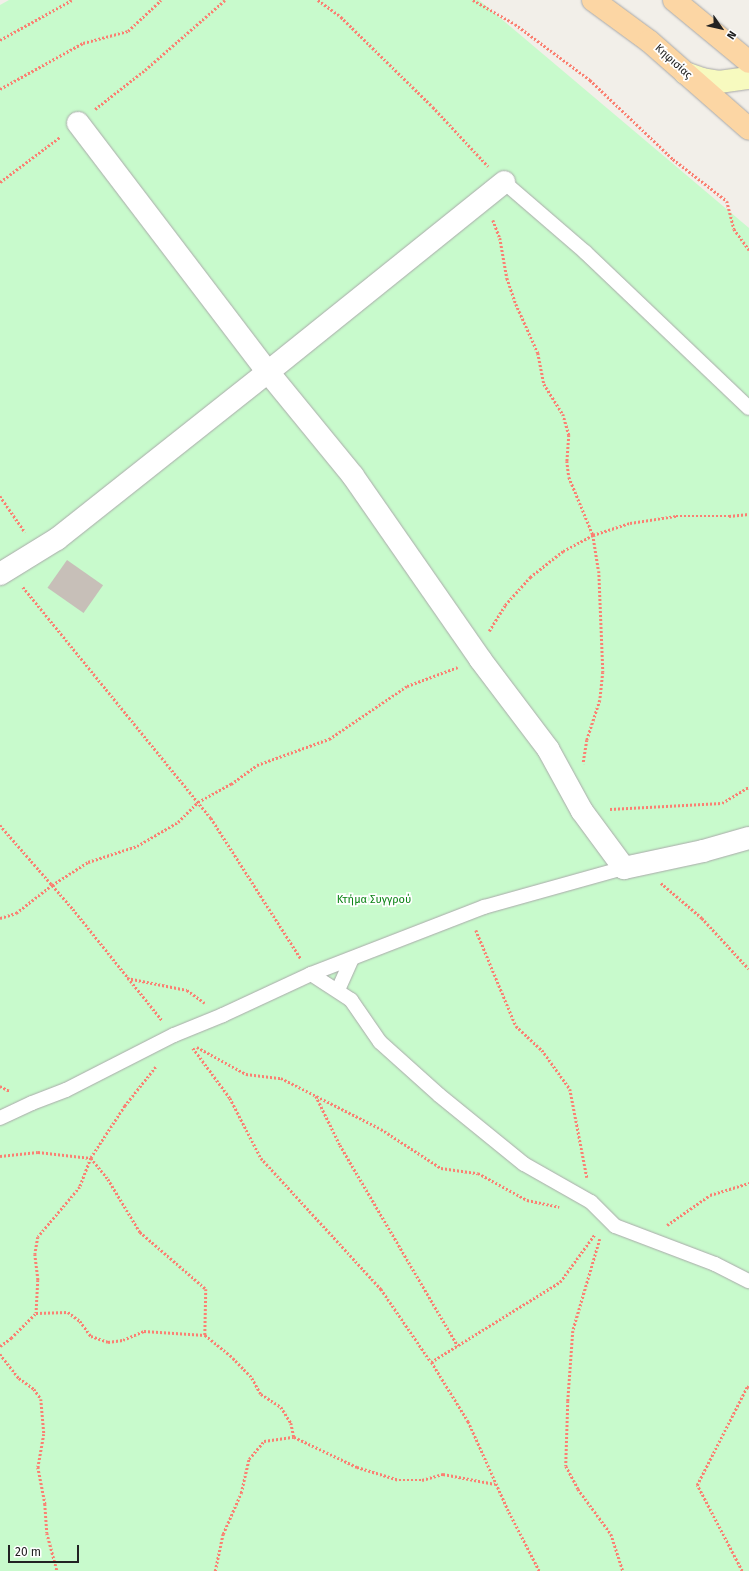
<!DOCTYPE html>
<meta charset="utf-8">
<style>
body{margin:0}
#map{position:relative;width:749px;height:1571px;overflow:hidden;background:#f2efe9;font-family:"Fira Sans",sans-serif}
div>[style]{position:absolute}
.park>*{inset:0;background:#c8facc}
.building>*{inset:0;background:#c7bfb8;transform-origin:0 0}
.path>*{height:2.5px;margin-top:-1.25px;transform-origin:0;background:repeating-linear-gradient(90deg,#fa8072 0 2px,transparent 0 4px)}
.roads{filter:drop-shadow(0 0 1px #a9a9a9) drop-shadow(0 0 1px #a9a9a9)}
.lane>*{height:14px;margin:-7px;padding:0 7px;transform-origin:7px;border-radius:7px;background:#fff}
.street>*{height:22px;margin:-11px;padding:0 11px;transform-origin:11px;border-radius:11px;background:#fff}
.secondary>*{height:22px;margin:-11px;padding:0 11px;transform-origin:11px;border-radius:11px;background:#f7fabf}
.primary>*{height:22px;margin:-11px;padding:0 11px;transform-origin:11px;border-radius:11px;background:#fcd6a4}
span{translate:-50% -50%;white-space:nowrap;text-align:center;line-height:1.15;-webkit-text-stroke:3.5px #fff;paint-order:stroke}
.street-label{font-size:11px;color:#222}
.park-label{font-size:11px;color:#0c8416}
.north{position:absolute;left:701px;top:8px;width:40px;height:40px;-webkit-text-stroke:3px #fff;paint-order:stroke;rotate:124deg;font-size:11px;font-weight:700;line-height:16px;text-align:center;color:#222}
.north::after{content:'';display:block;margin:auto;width:14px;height:18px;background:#222;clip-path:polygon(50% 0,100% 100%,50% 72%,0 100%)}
.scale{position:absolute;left:8px;top:1545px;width:71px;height:18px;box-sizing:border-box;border:2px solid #222;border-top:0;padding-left:5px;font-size:12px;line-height:14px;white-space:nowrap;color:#222;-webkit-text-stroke:3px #fff;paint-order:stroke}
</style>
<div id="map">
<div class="park">
<div style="clip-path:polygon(9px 0,479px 0,749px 228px,749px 1571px,0 1571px,0 5px)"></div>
</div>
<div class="building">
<div style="left:67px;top:560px;width:44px;height:34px;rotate:35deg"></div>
</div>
<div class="path">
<div style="left:318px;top:0;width:29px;rotate:36deg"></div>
<div style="left:341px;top:17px;width:129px;rotate:44.4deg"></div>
<div style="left:433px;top:107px;width:81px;rotate:47deg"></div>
<div style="left:473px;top:0;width:48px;rotate:29.7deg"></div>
<div style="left:515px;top:24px;width:94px;rotate:36.7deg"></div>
<div style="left:590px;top:80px;width:115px;rotate:43.6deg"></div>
<div style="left:673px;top:159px;width:68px;rotate:37.9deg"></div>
<div style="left:727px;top:201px;width:29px;rotate:76deg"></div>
<div style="left:734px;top:229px;width:26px;rotate:54deg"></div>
<div style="left:0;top:40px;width:82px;rotate:-29.1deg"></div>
<div style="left:0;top:89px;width:95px;rotate:-29deg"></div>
<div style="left:83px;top:43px;width:47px;rotate:-14.9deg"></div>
<div style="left:128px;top:31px;width:45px;rotate:-43.2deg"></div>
<div style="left:95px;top:109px;width:63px;rotate:-38deg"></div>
<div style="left:145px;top:70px;width:106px;rotate:-41.2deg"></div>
<div style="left:0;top:182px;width:75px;rotate:-36.9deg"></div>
<div style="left:493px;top:220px;width:19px;rotate:69deg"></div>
<div style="left:500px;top:238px;width:41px;rotate:80.1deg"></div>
<div style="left:507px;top:278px;width:28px;rotate:71deg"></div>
<div style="left:516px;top:304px;width:54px;rotate:65.8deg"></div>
<div style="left:538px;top:353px;width:32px;rotate:79deg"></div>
<div style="left:544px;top:384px;width:36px;rotate:58deg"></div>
<div style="left:563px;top:414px;width:22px;rotate:74deg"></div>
<div style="left:569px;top:435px;width:26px;rotate:94deg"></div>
<div style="left:567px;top:461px;width:16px;rotate:83deg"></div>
<div style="left:569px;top:477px;width:63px;rotate:67.5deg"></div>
<div style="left:593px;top:535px;width:36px;rotate:81deg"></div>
<div style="left:599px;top:571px;width:101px;rotate:87.7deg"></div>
<div style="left:603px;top:672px;width:28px;rotate:96deg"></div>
<div style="left:600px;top:700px;width:42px;rotate:108deg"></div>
<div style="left:587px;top:740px;width:24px;rotate:99deg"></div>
<div style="left:0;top:496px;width:44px;rotate:55.2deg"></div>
<div style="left:23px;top:587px;width:298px;rotate:50.9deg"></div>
<div style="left:211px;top:818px;width:167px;rotate:57.4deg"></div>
<div style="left:489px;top:631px;width:31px;rotate:-58deg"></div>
<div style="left:505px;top:605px;width:38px;rotate:-48deg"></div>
<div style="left:530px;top:577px;width:42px;rotate:-38.2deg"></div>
<div style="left:563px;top:551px;width:34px;rotate:-28deg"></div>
<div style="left:593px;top:535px;width:39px;rotate:-18deg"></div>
<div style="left:630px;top:523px;width:47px;rotate:-8.7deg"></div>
<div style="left:676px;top:516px;width:53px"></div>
<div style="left:729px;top:516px;width:20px;rotate:-6deg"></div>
<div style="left:610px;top:809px;width:112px;rotate:-3.1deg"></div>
<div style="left:722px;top:803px;width:31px;rotate:-31deg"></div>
<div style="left:0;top:825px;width:111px;rotate:49deg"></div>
<div style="left:73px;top:909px;width:142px;rotate:51.3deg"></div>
<div style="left:661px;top:883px;width:54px;rotate:40.5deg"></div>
<div style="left:702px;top:918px;width:69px;rotate:47.3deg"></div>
<div style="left:0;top:918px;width:17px;rotate:-17deg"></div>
<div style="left:16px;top:913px;width:46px;rotate:-37.9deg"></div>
<div style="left:52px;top:885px;width:43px;rotate:-32.6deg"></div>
<div style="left:88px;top:862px;width:52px;rotate:-18.1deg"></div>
<div style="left:137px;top:846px;width:48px;rotate:-30.3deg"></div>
<div style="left:178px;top:822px;width:28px;rotate:-45deg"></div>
<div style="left:198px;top:802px;width:38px;rotate:-29deg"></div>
<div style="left:231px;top:784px;width:32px;rotate:-36deg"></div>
<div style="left:257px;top:765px;width:77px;rotate:-19.9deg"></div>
<div style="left:329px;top:739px;width:94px;rotate:-34.2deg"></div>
<div style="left:407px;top:686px;width:54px;rotate:-20.4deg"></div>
<div style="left:476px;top:930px;width:104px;rotate:67.4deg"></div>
<div style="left:516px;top:1026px;width:35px;rotate:43deg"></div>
<div style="left:542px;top:1050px;width:48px;rotate:54.3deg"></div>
<div style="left:570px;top:1089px;width:90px;rotate:79.1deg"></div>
<div style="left:127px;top:978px;width:61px;rotate:11.3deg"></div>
<div style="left:187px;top:990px;width:22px;rotate:36deg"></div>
<div style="left:197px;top:1047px;width:56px;rotate:28.9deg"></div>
<div style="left:246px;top:1074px;width:35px;rotate:7deg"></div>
<div style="left:281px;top:1078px;width:112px;rotate:27deg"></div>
<div style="left:381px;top:1129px;width:72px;rotate:33deg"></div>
<div style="left:441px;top:1168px;width:37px;rotate:8deg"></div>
<div style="left:478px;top:1173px;width:56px;rotate:28.9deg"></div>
<div style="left:527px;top:1200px;width:33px;rotate:12deg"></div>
<div style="left:193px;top:1048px;width:62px;rotate:53.5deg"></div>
<div style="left:230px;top:1098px;width:68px;rotate:62.7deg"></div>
<div style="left:261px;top:1158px;width:178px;rotate:47.5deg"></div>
<div style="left:381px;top:1289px;width:88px;rotate:55.6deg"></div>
<div style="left:156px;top:1067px;width:50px;rotate:128.5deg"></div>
<div style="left:125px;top:1106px;width:62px;rotate:123.2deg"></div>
<div style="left:91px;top:1158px;width:27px;rotate:51deg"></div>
<div style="left:108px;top:1179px;width:62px;rotate:58.9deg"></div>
<div style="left:140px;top:1232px;width:87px;rotate:40.8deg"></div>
<div style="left:206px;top:1289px;width:46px;rotate:91.2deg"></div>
<div style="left:0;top:1086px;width:11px;rotate:27deg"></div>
<div style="left:316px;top:1096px;width:55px;rotate:63.9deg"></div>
<div style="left:340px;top:1145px;width:233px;rotate:59.6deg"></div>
<div style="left:0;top:1156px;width:38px;rotate:-6deg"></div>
<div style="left:38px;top:1152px;width:53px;rotate:6.5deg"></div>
<div style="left:91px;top:1158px;width:31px;rotate:111deg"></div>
<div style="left:80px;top:1187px;width:65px;rotate:130deg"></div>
<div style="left:38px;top:1237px;width:17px;rotate:100deg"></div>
<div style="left:35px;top:1254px;width:26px;rotate:83deg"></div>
<div style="left:38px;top:1280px;width:33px;rotate:93deg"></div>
<div style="left:667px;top:1225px;width:52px;rotate:-34.9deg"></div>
<div style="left:710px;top:1195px;width:41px;rotate:-17.1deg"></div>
<div style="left:600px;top:1239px;width:96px;rotate:106.4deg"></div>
<div style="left:573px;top:1331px;width:70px;rotate:94.1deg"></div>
<div style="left:568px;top:1401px;width:65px;rotate:91.8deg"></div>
<div style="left:566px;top:1466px;width:26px;rotate:62deg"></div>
<div style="left:578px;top:1489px;width:56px;rotate:53.7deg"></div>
<div style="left:611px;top:1534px;width:39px;rotate:72deg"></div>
<div style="left:0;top:1346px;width:14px;rotate:-36deg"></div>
<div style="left:11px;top:1338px;width:35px;rotate:-45deg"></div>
<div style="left:36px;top:1313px;width:32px;rotate:-2deg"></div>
<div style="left:68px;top:1312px;width:15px;rotate:37deg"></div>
<div style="left:80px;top:1321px;width:19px;rotate:54deg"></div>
<div style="left:91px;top:1336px;width:18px;rotate:19deg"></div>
<div style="left:108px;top:1342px;width:15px;rotate:-8deg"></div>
<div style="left:123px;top:1340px;width:23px;rotate:-23deg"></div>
<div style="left:144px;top:1331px;width:61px;rotate:3.8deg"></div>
<div style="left:205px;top:1335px;width:36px;rotate:39deg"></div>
<div style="left:233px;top:1358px;width:28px;rotate:46deg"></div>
<div style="left:252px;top:1378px;width:18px;rotate:61deg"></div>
<div style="left:261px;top:1394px;width:24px;rotate:33deg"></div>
<div style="left:281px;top:1407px;width:19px;rotate:58deg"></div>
<div style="left:291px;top:1423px;width:14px;rotate:78deg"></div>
<div style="left:0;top:1354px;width:31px;rotate:52deg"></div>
<div style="left:19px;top:1378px;width:19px;rotate:36deg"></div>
<div style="left:34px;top:1389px;width:12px;rotate:55deg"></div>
<div style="left:41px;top:1399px;width:35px;rotate:85deg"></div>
<div style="left:44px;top:1434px;width:34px;rotate:100deg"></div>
<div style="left:38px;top:1467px;width:38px;rotate:79deg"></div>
<div style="left:45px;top:1504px;width:29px;rotate:86deg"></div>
<div style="left:47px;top:1533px;width:39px;rotate:75deg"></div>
<div style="left:215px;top:1571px;width:38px;rotate:-78deg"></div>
<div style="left:223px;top:1534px;width:45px;rotate:-66.3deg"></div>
<div style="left:241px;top:1493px;width:35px;rotate:-77deg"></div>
<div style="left:249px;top:1459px;width:23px;rotate:-50deg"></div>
<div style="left:264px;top:1441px;width:30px;rotate:-8deg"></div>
<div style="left:294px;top:1437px;width:70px;rotate:25.5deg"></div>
<div style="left:357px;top:1467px;width:44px;rotate:17.2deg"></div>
<div style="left:399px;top:1480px;width:23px"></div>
<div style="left:422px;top:1480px;width:22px;rotate:-16deg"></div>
<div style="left:443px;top:1474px;width:53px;rotate:10.9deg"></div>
<div style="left:539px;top:1571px;width:68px;rotate:-117.3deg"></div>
<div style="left:508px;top:1511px;width:98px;rotate:-114.2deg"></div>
<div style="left:468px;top:1422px;width:70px;rotate:-121.7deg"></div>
<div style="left:431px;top:1362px;width:152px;rotate:-31.8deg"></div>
<div style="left:560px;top:1282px;width:59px;rotate:-53.9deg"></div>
<div style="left:742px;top:1571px;width:97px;rotate:-117.6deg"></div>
<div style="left:697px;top:1485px;width:110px;rotate:-63deg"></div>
<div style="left:747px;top:1387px;width:2px;rotate:-27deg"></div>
</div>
<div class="roads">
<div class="lane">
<div style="left:504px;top:182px;width:107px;rotate:40.8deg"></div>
<div style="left:585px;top:252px;width:226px;rotate:43.6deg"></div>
<div style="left:311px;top:974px;width:48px;rotate:33deg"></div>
<div style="left:351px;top:1000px;width:51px;rotate:55.4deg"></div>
<div style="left:380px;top:1042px;width:79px;rotate:41.9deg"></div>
<div style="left:439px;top:1095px;width:109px;rotate:39.1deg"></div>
<div style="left:524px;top:1164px;width:77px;rotate:29.6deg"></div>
<div style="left:591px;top:1202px;width:34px;rotate:45deg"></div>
<div style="left:615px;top:1226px;width:107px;rotate:20.8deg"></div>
<div style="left:715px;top:1264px;width:38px;rotate:27deg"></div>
<div style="left:338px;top:990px;width:34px;rotate:-66deg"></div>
<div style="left:0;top:1118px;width:35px;rotate:-25deg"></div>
<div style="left:32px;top:1103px;width:36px;rotate:-21deg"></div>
<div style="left:66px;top:1090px;width:121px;rotate:-27deg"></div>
<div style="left:174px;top:1035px;width:53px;rotate:-22.2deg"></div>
<div style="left:223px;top:1015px;width:97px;rotate:-25deg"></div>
<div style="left:311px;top:974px;width:186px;rotate:-21.2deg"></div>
<div style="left:484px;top:907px;width:145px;rotate:-15.6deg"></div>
</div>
<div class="street">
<div style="left:78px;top:123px;width:313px;rotate:52.7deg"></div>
<div style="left:268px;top:372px;width:134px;rotate:50.7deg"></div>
<div style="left:353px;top:476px;width:223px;rotate:55.2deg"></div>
<div style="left:480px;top:659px;width:113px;rotate:52.9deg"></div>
<div style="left:548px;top:749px;width:71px;rotate:61.3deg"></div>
<div style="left:582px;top:811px;width:71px;rotate:53.6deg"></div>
<div style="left:624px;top:868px;width:81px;rotate:-12.1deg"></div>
<div style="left:703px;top:851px;width:48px;rotate:-15.8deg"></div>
<div style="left:0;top:574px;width:67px;rotate:-31.6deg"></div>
<div style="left:57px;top:539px;width:269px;rotate:-38.4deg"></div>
<div style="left:268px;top:372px;width:303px;rotate:-38.8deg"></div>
</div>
<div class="secondary">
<div style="left:685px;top:73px;width:18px;rotate:19deg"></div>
<div style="left:702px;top:79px;width:17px;rotate:10deg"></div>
<div style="left:719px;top:82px;width:30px;rotate:-8deg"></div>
</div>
<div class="primary">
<div style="left:593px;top:0;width:69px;rotate:36.2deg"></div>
<div style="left:649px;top:41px;width:133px;rotate:41.3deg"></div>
<div style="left:674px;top:0;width:97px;rotate:39.6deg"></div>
</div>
</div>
<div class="street-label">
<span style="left:673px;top:62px;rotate:42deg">Κηφισίας</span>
</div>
<div class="park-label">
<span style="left:374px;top:900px">Κτήμα Συγγρού</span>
</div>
<div class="north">N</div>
<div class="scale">20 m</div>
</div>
